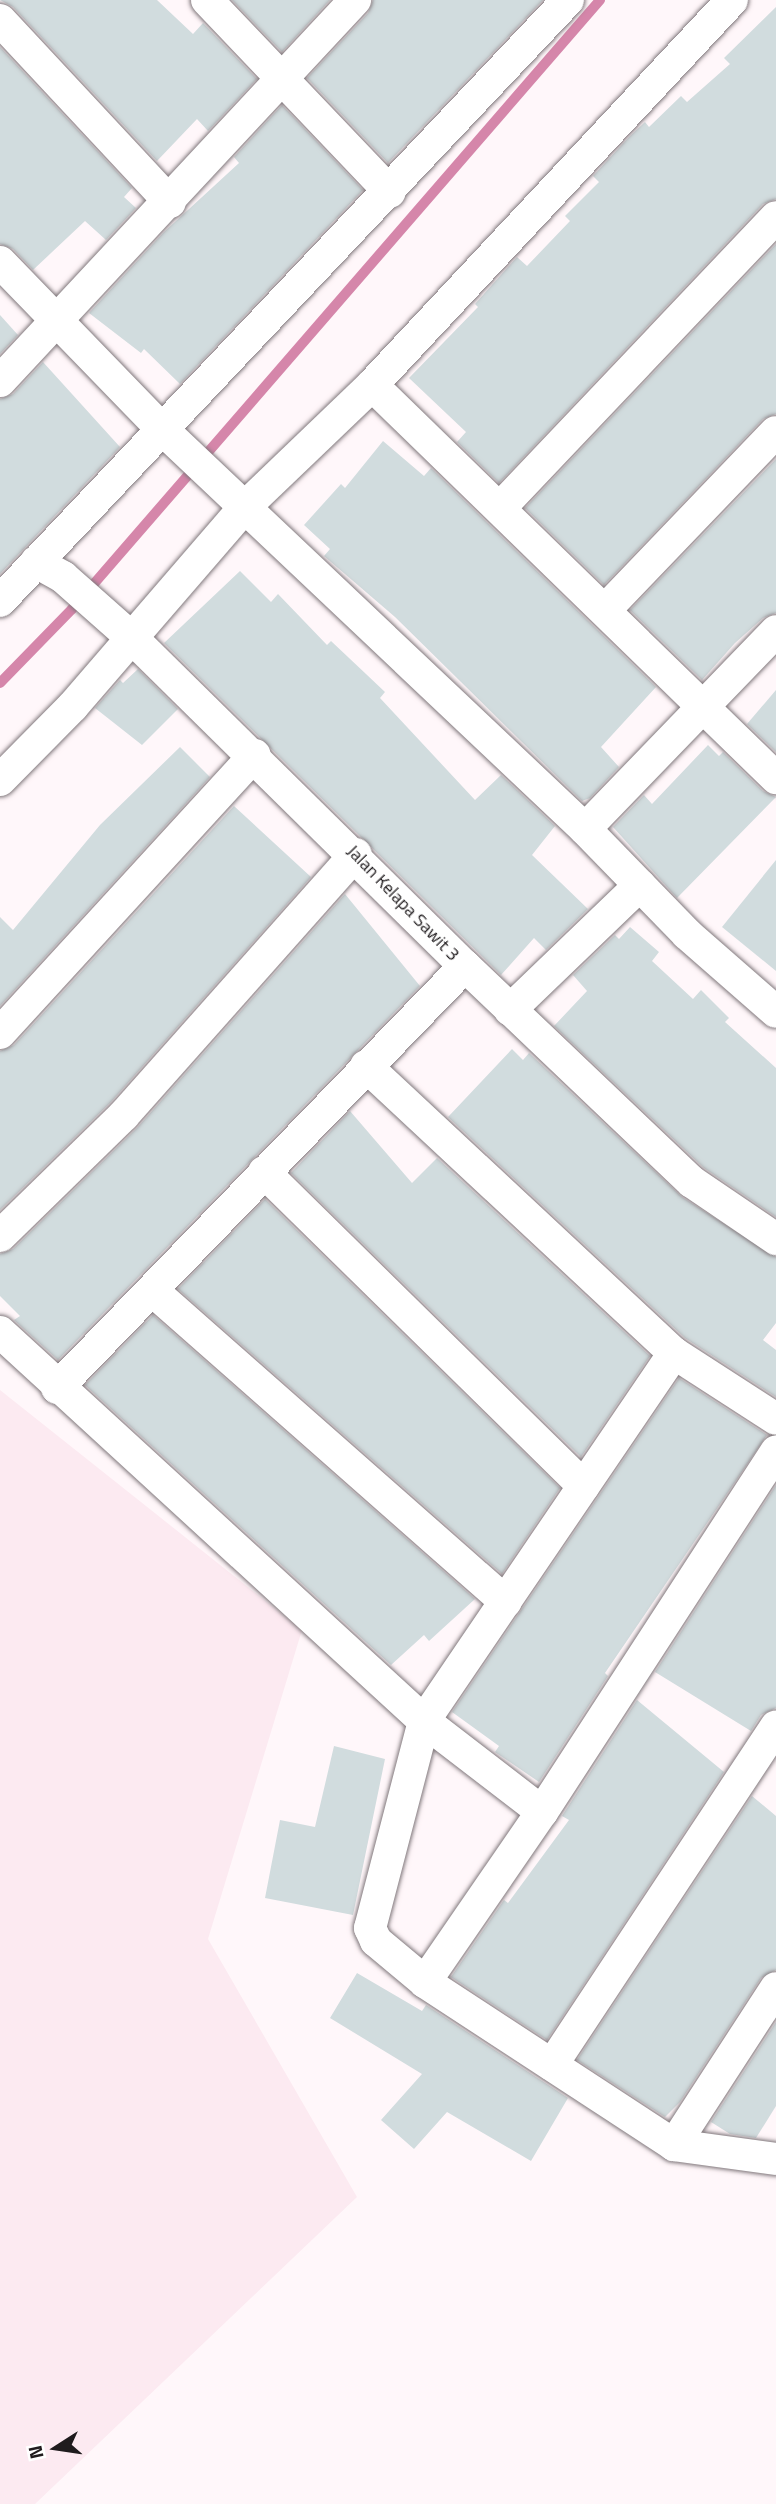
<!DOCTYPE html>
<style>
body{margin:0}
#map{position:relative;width:776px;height:2504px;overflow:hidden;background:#fff7fa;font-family:"Titillium Web",sans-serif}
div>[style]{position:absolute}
.built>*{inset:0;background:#fceaf1}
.stream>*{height:10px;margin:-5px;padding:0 5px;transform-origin:5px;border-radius:5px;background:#d586aa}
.building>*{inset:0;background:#d1dcde}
.roads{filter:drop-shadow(0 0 2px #81787c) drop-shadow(0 0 2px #81787c)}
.minor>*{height:32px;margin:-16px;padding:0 16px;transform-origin:16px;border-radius:16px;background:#fff}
span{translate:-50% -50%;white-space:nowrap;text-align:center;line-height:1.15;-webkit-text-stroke:6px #fff;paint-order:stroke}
.street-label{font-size:18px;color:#1f1b1d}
.north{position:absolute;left:21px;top:2413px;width:70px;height:70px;-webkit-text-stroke:5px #fff;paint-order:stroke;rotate:258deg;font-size:19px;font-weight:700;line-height:28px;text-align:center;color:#1f1b1d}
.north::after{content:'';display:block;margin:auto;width:24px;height:32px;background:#1f1b1d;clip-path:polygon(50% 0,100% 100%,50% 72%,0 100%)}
</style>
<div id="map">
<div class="built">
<div style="clip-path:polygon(0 1390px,302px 1630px,208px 1939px,357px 2197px,35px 2504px,0 2504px)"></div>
</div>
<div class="stream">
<div style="left:0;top:683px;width:103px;rotate:-45.8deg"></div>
<div style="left:72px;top:609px;width:806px;rotate:-49.07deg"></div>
</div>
<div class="building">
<div style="clip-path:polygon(0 0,157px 0,193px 34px,203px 23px,257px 79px,208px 131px,197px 119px,157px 161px,13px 7px)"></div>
<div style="clip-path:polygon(232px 0,330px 0,282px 52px)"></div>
<div style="clip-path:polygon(373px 0,543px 0,388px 163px,307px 78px,368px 13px)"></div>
<div style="clip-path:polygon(776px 7px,776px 199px,763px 204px,499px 483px,457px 442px,466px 432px,409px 378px,478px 307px,475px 304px,517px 257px,527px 266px,570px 221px,565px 216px,599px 182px,593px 176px,630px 136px,645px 122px,649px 127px,681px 96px,687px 102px,730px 64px,724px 58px)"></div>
<div style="clip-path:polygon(0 47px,132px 188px,124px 197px,136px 208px,106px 240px,85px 221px,33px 270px,13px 249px,0 244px)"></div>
<div style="clip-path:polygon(282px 105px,363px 190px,180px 384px,144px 349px,141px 353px,89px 313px,164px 232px,239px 163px,234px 157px)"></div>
<div style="clip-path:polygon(776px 244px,776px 414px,763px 419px,604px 585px,525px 508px)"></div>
<div style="clip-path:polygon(0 315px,18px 335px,0 354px)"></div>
<div style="clip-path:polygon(43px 362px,120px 447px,0 574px,0 399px,13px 394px)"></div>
<div style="clip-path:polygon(383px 441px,424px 476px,431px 468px,656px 687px,601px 747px,619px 767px,590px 798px,582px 801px,395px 617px,324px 556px,330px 549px,304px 525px,341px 484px,345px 488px)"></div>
<div style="clip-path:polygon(776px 459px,776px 613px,763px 618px,735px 643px,702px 680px,630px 610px)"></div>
<div style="clip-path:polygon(240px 571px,271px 602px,278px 594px,327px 645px,331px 641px,366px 674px,385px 692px,380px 698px,475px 800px,501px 775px,555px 826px,532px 855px,588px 909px,546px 950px,534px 938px,501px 975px,164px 643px)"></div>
<div style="clip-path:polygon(138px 669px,178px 709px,142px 745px,95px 708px,120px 680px,123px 683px)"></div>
<div style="clip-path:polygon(776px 690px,776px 752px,747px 724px)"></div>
<div style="clip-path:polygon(708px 745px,719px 756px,723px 752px,763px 791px,776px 797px,677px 898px,613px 827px,644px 795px,652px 804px)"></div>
<div style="clip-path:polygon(180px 747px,210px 777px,0 1006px,0 917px,13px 930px,100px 825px)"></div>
<div style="clip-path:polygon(234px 806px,311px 877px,111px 1102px,0 1210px,0 1051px,14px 1045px)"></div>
<div style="clip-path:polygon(776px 860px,776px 971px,722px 927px)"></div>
<div style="clip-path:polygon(345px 894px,420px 986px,58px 1360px,14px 1320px,20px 1316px,0 1296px,0 1254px,13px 1249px,137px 1128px)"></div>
<div style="clip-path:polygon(630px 927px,659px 952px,652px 961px,693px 999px,701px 990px,729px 1018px,725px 1022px,776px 1068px,776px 1217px,704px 1168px,554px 1026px,587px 991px,573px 975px,615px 935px,619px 939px)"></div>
<div style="clip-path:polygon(512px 1049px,523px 1060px,529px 1053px,682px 1197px,776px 1257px,776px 1323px,763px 1340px,776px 1350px,776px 1397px,685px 1338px,448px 1117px)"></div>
<div style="clip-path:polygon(350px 1111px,412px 1183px,437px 1158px,650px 1356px,581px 1457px,291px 1173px)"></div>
<div style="clip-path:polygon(265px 1199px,560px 1488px,502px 1574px,178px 1289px)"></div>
<div style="clip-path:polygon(153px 1315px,475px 1599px,429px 1641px,424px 1635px,391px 1665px,85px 1385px)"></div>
<div style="clip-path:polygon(679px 1378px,767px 1435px,605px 1673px,608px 1676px,539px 1782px,495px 1752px,499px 1746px,452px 1712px)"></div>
<div style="clip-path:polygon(776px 1485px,776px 1708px,761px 1715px,751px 1731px,655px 1672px)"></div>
<div style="clip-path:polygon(637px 1700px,724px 1772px,547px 2040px,451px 1977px,504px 1900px,508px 1903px,569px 1820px,562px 1816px)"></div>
<div style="clip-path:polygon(334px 1746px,385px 1759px,353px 1915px,265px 1898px,280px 1820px,315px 1827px)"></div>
<div style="clip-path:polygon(752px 1796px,776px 1816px,776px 1970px,761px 1978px,680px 2102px,665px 2117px,577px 2060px)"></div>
<div style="clip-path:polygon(357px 1973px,422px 2011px,426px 2005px,568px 2098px,531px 2161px,447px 2112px,414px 2149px,381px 2120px,422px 2074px,330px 2018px)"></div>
<div style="clip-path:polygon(776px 2022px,776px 2106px,756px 2138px,730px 2134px,711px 2122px)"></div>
</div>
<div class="roads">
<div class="minor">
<div style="left:207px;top:0;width:265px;rotate:46.4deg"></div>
<div style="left:0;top:20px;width:249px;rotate:47deg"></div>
<div style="left:0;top:262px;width:234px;rotate:45.9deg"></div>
<div style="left:163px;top:430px;width:581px;rotate:43.4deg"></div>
<div style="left:585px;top:829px;width:146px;rotate:45.8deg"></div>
<div style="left:687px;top:934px;width:118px;rotate:41.2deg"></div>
<div style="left:0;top:381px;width:521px;rotate:-47.02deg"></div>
<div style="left:372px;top:385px;width:564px;rotate:44.21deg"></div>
<div style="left:500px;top:508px;width:401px;rotate:-46.5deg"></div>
<div style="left:36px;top:562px;width:31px;rotate:29deg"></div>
<div style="left:63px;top:577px;width:92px;rotate:41.5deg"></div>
<div style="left:132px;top:638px;width:467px;rotate:44.6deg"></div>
<div style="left:465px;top:966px;width:313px;rotate:43.6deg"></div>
<div style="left:692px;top:1182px;width:102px;rotate:34.2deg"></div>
<div style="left:0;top:601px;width:827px;rotate:-46.62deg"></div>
<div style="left:606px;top:609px;width:245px;rotate:-46.2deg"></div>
<div style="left:0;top:780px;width:104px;rotate:-45.4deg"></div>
<div style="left:73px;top:706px;width:263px;rotate:-49.2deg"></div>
<div style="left:245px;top:507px;width:176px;rotate:-43.8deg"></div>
<div style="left:372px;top:385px;width:527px;rotate:-46.92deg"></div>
<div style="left:585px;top:829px;width:275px;rotate:-46deg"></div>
<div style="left:510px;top:1010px;width:180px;rotate:-43.9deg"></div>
<div style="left:0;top:1033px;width:377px;rotate:-47.5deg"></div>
<div style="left:366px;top:1066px;width:421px;rotate:43deg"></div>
<div style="left:674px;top:1353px;width:121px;rotate:32.9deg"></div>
<div style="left:264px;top:1172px;width:448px;rotate:44.5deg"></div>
<div style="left:0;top:1236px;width:173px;rotate:-44.3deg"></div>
<div style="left:124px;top:1115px;width:349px;rotate:-48.4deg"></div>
<div style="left:153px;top:1291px;width:470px;rotate:41.4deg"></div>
<div style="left:0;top:1332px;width:575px;rotate:42.53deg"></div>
<div style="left:424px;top:1721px;width:149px;rotate:37.6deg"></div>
<div style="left:674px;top:1353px;width:445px;rotate:124.2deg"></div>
<div style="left:424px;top:1721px;width:214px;rotate:104.6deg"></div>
<div style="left:370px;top:1928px;width:14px;rotate:65deg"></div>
<div style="left:376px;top:1941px;width:64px;rotate:39.9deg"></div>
<div style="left:425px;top:1982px;width:298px;rotate:33.2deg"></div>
<div style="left:674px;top:2145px;width:103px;rotate:7.8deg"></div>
<div style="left:57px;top:1388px;width:587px;rotate:-45.97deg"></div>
<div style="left:425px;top:1982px;width:206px;rotate:-55.5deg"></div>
<div style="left:542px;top:1812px;width:430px;rotate:-57deg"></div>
<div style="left:552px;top:2065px;width:406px;rotate:-56.5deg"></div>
<div style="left:674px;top:2145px;width:187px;rotate:-57deg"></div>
</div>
</div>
<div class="street-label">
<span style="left:403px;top:903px;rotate:46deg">Jalan Kelapa Sawit 3</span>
</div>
<div class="north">N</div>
</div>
